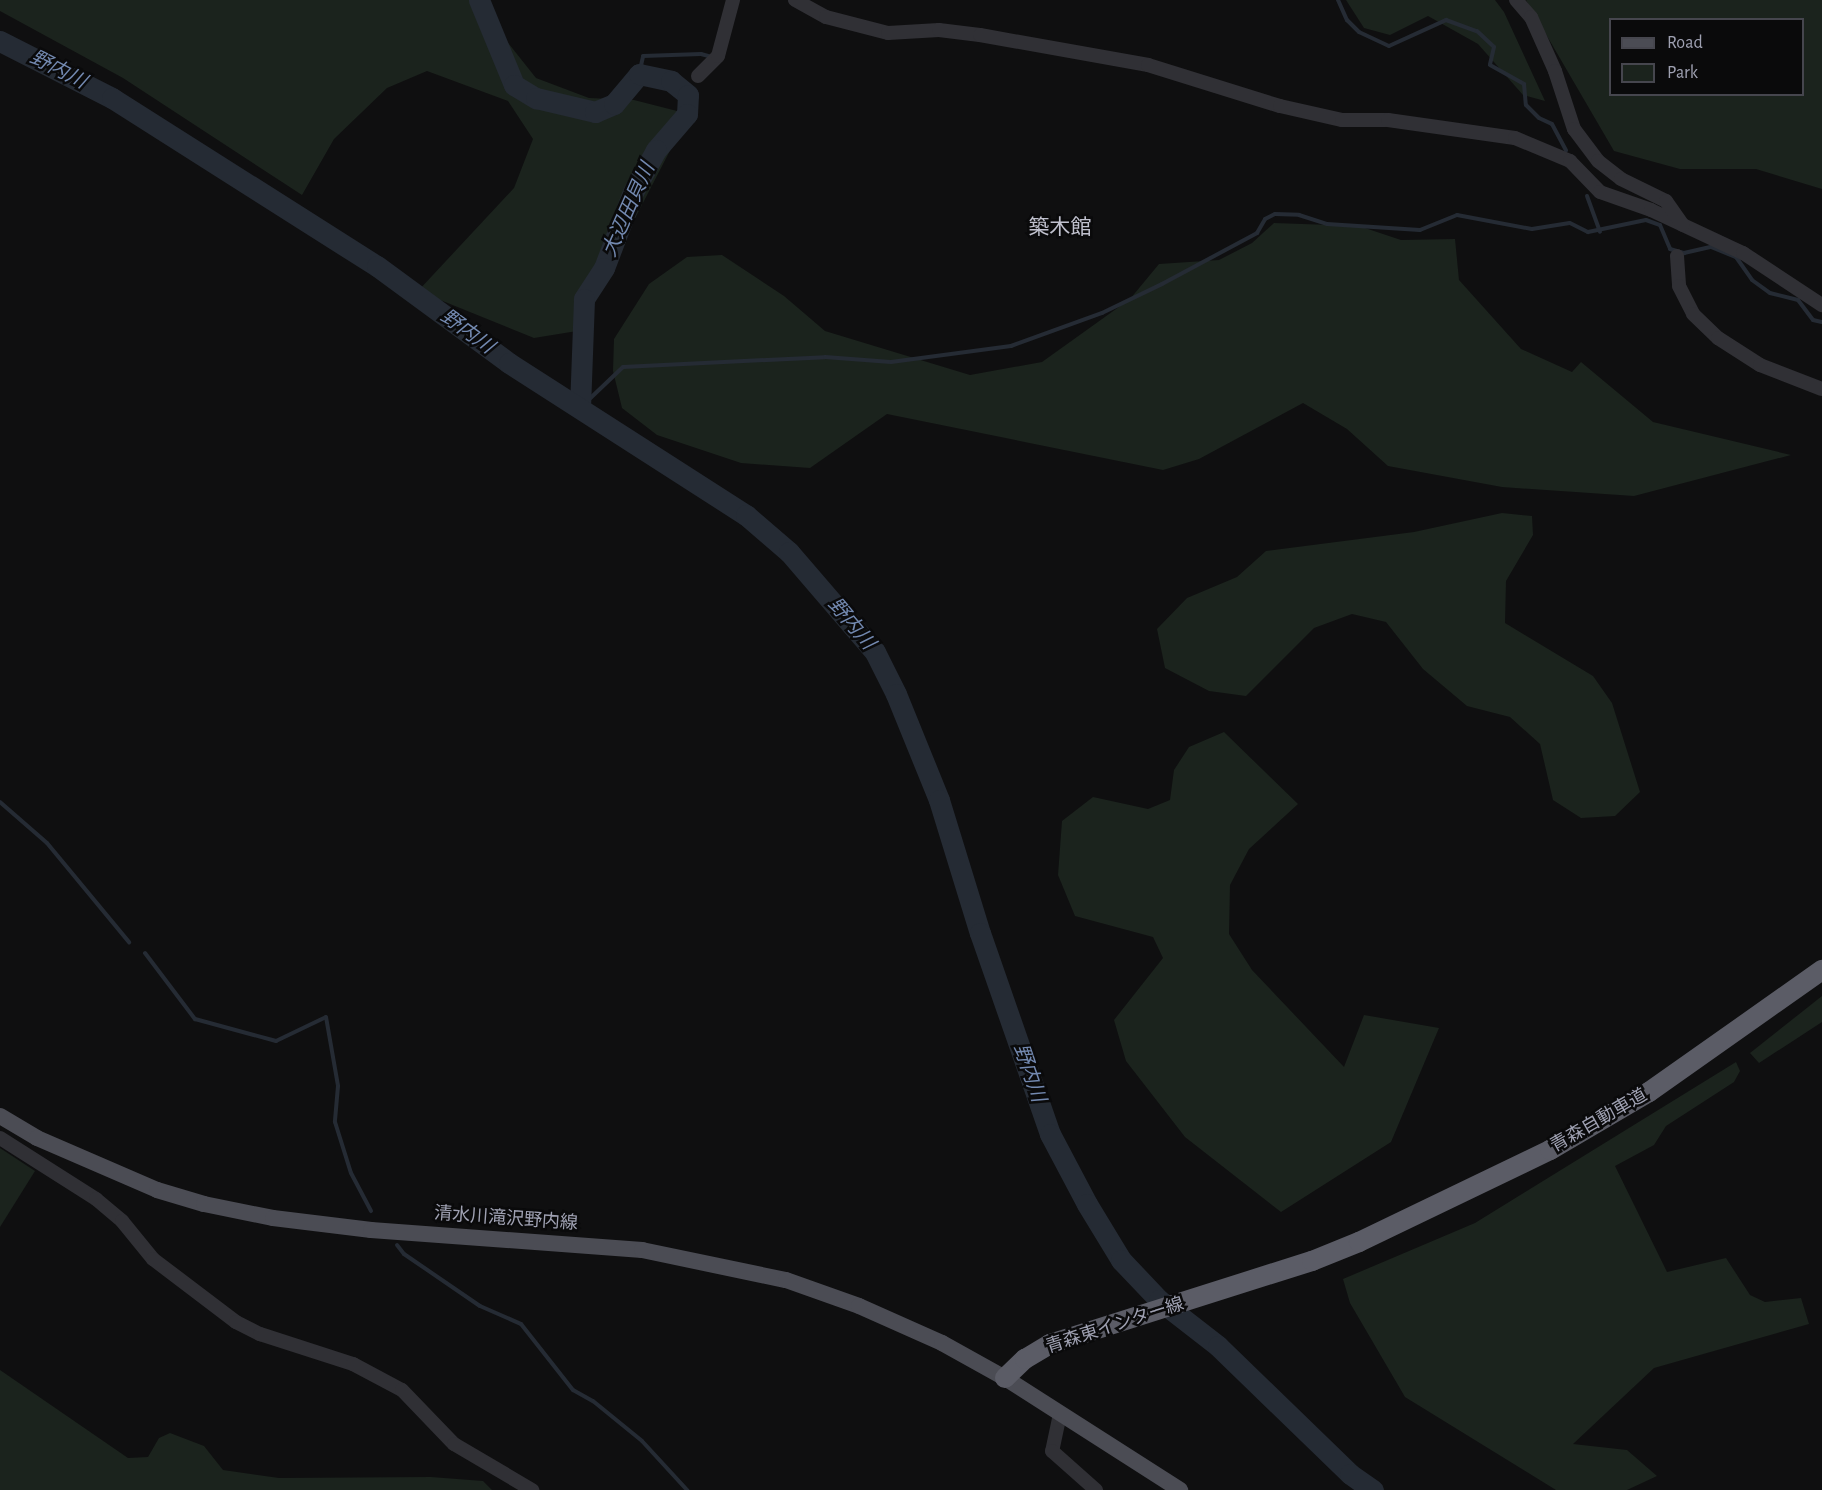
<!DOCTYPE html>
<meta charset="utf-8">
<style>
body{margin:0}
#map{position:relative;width:1822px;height:1490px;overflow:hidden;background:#0f0f10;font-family:"Alegreya Sans","Noto Sans JP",sans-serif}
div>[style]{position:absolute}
.green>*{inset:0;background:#1b231d}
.stream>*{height:4px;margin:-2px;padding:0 2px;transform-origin:2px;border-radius:2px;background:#252b34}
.river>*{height:21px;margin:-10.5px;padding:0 10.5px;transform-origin:10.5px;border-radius:10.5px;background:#252b34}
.minor>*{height:14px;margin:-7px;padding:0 7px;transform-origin:7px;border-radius:7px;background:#303035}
.major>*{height:16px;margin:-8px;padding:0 8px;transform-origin:8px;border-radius:8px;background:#4b4c54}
.highway>*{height:20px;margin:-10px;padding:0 10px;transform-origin:10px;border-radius:10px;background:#5b5c66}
span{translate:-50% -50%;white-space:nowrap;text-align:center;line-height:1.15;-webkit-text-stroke:5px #0a0a0b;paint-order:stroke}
.street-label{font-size:18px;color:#9fa1b2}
.water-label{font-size:20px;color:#7389b0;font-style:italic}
.quarter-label{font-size:21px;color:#c0c1ce}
.legend{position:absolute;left:1609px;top:18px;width:195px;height:78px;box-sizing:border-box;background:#0a0a0b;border:2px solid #46464e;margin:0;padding:8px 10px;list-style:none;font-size:18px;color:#9fa1b2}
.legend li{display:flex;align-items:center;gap:12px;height:30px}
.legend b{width:30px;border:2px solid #46464e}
</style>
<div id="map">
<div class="green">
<div style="clip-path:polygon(0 0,474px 0,536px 78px,589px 98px,634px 100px,681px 112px,678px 135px,577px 331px,534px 338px,418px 291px,514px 188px,533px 139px,508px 101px,427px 71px,387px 88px,334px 139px,302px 195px,123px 78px,0 11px)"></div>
<div style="clip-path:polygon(1346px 0,1495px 0,1504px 12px,1545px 101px,1523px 95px,1478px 44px,1428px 16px,1390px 35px,1364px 28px)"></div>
<div style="clip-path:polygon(evenodd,1526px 0,1822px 0,1822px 189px,1756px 169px,1680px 169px,1614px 151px,1526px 0,1610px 20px,1802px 20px,1802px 94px,1610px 94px,1610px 20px)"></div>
<div style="clip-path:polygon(1274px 223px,1359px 226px,1401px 240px,1455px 239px,1459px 280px,1521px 349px,1572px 372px,1581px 362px,1653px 422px,1791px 455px,1634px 496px,1502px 487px,1388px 466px,1347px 429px,1303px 403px,1199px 459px,1163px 470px,887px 414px,810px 468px,741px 463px,657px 435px,622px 408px,613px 371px,614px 339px,649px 284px,687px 257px,722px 255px,784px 296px,825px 331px,970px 375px,1042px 362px,1130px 299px,1159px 264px,1219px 260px,1252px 243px)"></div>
<div style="clip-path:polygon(1502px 513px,1532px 516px,1533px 535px,1506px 581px,1505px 623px,1593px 676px,1612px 703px,1640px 792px,1615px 816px,1581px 818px,1553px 800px,1540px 744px,1510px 717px,1467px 706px,1423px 669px,1386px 622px,1352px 614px,1314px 628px,1246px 696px,1209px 691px,1165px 668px,1157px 629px,1187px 598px,1237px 577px,1266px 551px,1414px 532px)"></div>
<div style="clip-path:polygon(1224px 732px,1298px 804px,1249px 849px,1230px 885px,1229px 934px,1252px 970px,1344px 1067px,1364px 1015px,1439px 1028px,1391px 1142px,1281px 1212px,1185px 1137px,1126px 1061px,1114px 1020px,1163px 958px,1153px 937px,1075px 916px,1058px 875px,1062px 821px,1093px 797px,1148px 809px,1170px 800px,1174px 770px,1189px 747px)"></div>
<div style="clip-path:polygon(1822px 996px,1822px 1022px,1759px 1063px,1750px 1053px)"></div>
<div style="clip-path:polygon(1736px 1062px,1740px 1071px,1734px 1082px,1666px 1126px,1654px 1145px,1615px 1166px,1667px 1272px,1726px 1258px,1750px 1295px,1765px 1302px,1801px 1298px,1809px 1324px,1654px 1368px,1573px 1444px,1627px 1450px,1657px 1476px,1627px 1490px,1556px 1490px,1405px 1397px,1350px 1303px,1343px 1279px,1475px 1223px)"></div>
<div style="clip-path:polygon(0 1148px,35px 1171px,0 1227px)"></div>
<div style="clip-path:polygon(0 1370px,128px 1458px,148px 1457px,159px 1438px,170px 1433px,204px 1446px,223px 1470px,279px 1478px,431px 1477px,483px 1481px,492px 1490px,0 1490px)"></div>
</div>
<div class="stream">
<div style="left:1338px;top:0;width:22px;rotate:66deg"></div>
<div style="left:1347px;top:20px;width:17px;rotate:45deg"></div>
<div style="left:1359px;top:32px;width:33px;rotate:25deg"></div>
<div style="left:1389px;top:46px;width:63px;rotate:-24.5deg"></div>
<div style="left:1446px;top:20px;width:33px;rotate:20deg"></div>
<div style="left:1477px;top:31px;width:23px;rotate:43deg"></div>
<div style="left:1494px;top:47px;width:18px;rotate:103deg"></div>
<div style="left:1490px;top:65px;width:39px;rotate:29deg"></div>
<div style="left:1524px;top:84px;width:21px;rotate:85deg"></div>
<div style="left:1526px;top:105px;width:18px;rotate:45deg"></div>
<div style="left:1539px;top:118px;width:14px;rotate:25deg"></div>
<div style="left:1552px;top:124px;width:30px;rotate:62deg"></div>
<div style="left:639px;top:74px;width:18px;rotate:-77deg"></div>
<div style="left:643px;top:56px;width:58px;rotate:-2deg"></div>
<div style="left:701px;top:54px;width:11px;rotate:15deg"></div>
<div style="left:1587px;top:196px;width:38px;rotate:70deg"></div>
<div style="left:580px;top:408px;width:59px;rotate:-43.6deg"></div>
<div style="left:623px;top:367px;width:202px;rotate:-2.8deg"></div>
<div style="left:825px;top:357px;width:66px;rotate:4.3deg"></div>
<div style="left:891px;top:362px;width:121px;rotate:-7.6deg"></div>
<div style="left:1011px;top:346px;width:97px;rotate:-19.9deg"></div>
<div style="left:1102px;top:313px;width:67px;rotate:-25.8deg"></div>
<div style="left:1162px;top:284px;width:108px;rotate:-28.2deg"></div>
<div style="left:1257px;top:233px;width:16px;rotate:-60deg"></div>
<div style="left:1265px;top:219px;width:11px;rotate:-27deg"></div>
<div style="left:1275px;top:214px;width:24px;rotate:2deg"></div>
<div style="left:1299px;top:215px;width:29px;rotate:18deg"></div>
<div style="left:1327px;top:224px;width:93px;rotate:3.7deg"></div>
<div style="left:1420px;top:230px;width:40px;rotate:-22deg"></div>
<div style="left:1457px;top:215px;width:76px;rotate:10.6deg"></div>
<div style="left:1532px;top:229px;width:38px;rotate:-9deg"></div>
<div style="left:1570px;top:223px;width:20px;rotate:27deg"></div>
<div style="left:1588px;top:232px;width:59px;rotate:-11.7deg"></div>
<div style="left:1646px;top:220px;width:15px;rotate:20deg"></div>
<div style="left:1660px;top:225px;width:26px;rotate:67deg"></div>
<div style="left:1670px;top:249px;width:15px;rotate:16deg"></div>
<div style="left:1684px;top:253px;width:28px;rotate:-13deg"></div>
<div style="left:1711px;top:247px;width:27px;rotate:22deg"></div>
<div style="left:1736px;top:257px;width:28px;rotate:55deg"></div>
<div style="left:1752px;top:280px;width:22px;rotate:36deg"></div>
<div style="left:1770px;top:293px;width:29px;rotate:14deg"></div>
<div style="left:1798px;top:300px;width:25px;rotate:53deg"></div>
<div style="left:1813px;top:320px;width:9px;rotate:13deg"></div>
<div style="left:0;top:802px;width:62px;rotate:41.1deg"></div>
<div style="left:47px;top:843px;width:129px;rotate:50.4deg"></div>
<div style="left:145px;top:953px;width:83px;rotate:52.9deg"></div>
<div style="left:195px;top:1019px;width:84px;rotate:15.2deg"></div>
<div style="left:276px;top:1041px;width:55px;rotate:-25.6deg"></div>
<div style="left:326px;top:1017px;width:70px;rotate:80.1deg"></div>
<div style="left:338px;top:1086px;width:36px;rotate:95deg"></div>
<div style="left:335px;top:1122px;width:53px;rotate:72.6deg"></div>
<div style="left:351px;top:1173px;width:43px;rotate:62.2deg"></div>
<div style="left:397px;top:1245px;width:11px;rotate:52deg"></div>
<div style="left:404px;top:1254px;width:92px;rotate:34.4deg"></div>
<div style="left:480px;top:1306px;width:45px;rotate:23.7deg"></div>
<div style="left:521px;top:1324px;width:84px;rotate:51.8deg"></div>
<div style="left:573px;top:1390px;width:23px;rotate:29deg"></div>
<div style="left:593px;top:1401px;width:63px;rotate:39.2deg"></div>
<div style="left:642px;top:1441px;width:67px;rotate:47.4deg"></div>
</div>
<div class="river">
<div style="left:479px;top:0;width:92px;rotate:67.6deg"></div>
<div style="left:514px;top:85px;width:26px;rotate:31deg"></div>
<div style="left:536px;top:98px;width:61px;rotate:13.3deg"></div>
<div style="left:595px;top:112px;width:21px;rotate:-23deg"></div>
<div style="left:614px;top:104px;width:39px;rotate:-50deg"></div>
<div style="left:639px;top:74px;width:33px;rotate:12deg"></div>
<div style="left:671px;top:81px;width:22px;rotate:39deg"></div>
<div style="left:688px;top:95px;width:19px;rotate:93deg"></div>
<div style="left:687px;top:114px;width:48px;rotate:130.7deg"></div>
<div style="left:656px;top:150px;width:48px;rotate:118.7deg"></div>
<div style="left:633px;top:192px;width:81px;rotate:110.9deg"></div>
<div style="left:604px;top:268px;width:37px;rotate:123deg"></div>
<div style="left:584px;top:299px;width:109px;rotate:92.1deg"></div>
<div style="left:0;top:41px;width:126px;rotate:27deg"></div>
<div style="left:112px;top:98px;width:314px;rotate:32.4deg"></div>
<div style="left:377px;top:266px;width:164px;rotate:36.3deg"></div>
<div style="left:509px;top:363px;width:282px;rotate:32.7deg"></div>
<div style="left:746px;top:515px;width:57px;rotate:40.7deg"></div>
<div style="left:789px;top:552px;width:132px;rotate:49.3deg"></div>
<div style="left:875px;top:652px;width:47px;rotate:63.4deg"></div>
<div style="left:896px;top:694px;width:114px;rotate:67.9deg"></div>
<div style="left:939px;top:800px;width:139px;rotate:72.9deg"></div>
<div style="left:980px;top:933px;width:213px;rotate:70.8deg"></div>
<div style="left:1050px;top:1134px;width:79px;rotate:62.1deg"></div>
<div style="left:1087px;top:1204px;width:66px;rotate:58.7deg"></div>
<div style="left:1121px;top:1260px;width:55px;rotate:46.5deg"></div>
<div style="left:1159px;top:1300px;width:75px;rotate:37.9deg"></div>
<div style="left:1218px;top:1346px;width:184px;rotate:44.1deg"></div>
<div style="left:1350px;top:1474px;width:28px;rotate:35deg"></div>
</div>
<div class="minor">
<div style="left:795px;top:0;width:35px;rotate:29deg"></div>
<div style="left:826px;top:17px;width:64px;rotate:14.5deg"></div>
<div style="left:888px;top:33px;width:51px;rotate:-3.4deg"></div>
<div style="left:939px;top:30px;width:41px;rotate:7deg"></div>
<div style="left:980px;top:35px;width:171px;rotate:10.1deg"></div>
<div style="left:1148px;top:65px;width:138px;rotate:17.3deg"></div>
<div style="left:1280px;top:106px;width:64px;rotate:12.7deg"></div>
<div style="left:1342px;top:120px;width:46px"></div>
<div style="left:1388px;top:120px;width:128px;rotate:8.1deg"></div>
<div style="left:1515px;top:138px;width:60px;rotate:22.7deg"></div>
<div style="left:1570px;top:161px;width:43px;rotate:45.9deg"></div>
<div style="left:1600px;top:192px;width:54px;rotate:19.4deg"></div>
<div style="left:1651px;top:210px;width:102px;rotate:25.1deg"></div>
<div style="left:1743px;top:253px;width:95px;rotate:33.4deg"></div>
<div style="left:1516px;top:0;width:23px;rotate:49deg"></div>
<div style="left:1531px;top:17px;width:59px;rotate:66deg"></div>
<div style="left:1555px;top:71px;width:61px;rotate:71.9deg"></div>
<div style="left:1574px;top:129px;width:40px;rotate:53deg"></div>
<div style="left:1598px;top:161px;width:29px;rotate:38deg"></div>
<div style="left:1621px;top:179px;width:50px;rotate:26.1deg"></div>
<div style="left:1666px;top:201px;width:29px;rotate:55deg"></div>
<div style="left:698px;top:76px;width:28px;rotate:-45deg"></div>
<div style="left:718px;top:56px;width:58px;rotate:-75deg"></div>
<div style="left:1677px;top:256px;width:30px;rotate:86deg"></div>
<div style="left:1679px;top:286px;width:31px;rotate:63deg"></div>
<div style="left:1693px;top:314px;width:35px;rotate:44deg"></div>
<div style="left:1718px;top:338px;width:50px;rotate:32.7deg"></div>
<div style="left:1760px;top:365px;width:66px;rotate:21.2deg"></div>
<div style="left:0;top:1138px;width:114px;rotate:32.4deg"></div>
<div style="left:96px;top:1199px;width:34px;rotate:40deg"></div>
<div style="left:122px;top:1221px;width:49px;rotate:50.8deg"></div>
<div style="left:153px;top:1259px;width:104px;rotate:37.2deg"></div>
<div style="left:236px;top:1322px;width:27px;rotate:27deg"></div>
<div style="left:260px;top:1334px;width:98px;rotate:17.9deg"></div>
<div style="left:353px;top:1364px;width:55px;rotate:28deg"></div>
<div style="left:402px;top:1390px;width:75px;rotate:46.1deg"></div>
<div style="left:454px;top:1444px;width:91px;rotate:30.5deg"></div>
<div style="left:1060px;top:1414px;width:38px;rotate:102deg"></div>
<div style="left:1052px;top:1451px;width:59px;rotate:41.6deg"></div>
</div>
<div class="major">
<div style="left:0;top:1116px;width:43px;rotate:30.7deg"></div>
<div style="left:37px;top:1138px;width:131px;rotate:23.4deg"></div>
<div style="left:157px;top:1190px;width:49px;rotate:16.6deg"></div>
<div style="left:204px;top:1204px;width:70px;rotate:11.5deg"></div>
<div style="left:273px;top:1218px;width:99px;rotate:7deg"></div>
<div style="left:371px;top:1230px;width:272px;rotate:4.2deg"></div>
<div style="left:642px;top:1250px;width:147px;rotate:11.8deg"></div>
<div style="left:786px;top:1280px;width:77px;rotate:19.6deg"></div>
<div style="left:859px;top:1306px;width:91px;rotate:24deg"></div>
<div style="left:942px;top:1343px;width:72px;rotate:29.1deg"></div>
<div style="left:1005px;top:1378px;width:208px;rotate:32.6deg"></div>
</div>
<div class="highway">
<div style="left:1005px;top:1378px;width:28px;rotate:-44deg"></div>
<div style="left:1025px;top:1359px;width:29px;rotate:-31deg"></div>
<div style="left:1050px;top:1344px;width:275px;rotate:-17.6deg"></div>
<div style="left:1312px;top:1261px;width:51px;rotate:-22deg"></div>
<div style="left:1359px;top:1242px;width:212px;rotate:-25.7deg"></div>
<div style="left:1550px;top:1150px;width:115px;rotate:-30.4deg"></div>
<div style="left:1649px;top:1092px;width:212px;rotate:-35.2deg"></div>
</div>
<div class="street-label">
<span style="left:1599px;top:1121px;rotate:-30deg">青森自動車道</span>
<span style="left:506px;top:1219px;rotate:4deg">清水川滝沢野内線</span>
<span style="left:1115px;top:1326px;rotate:-18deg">青森東インター線</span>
</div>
<div class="water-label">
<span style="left:58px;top:70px;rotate:27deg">野内川</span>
<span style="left:629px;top:210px;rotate:-66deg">大辺田貝川</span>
<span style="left:467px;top:332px;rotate:36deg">野内川</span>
<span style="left:851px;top:624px;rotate:50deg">野内川</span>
<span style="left:1029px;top:1073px;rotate:71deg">野内川</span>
</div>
<div class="quarter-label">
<span style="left:1060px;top:228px">築木館</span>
</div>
<ul class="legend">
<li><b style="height:8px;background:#4b4c54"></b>Road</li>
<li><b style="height:16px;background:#1b231d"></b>Park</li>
</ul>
</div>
